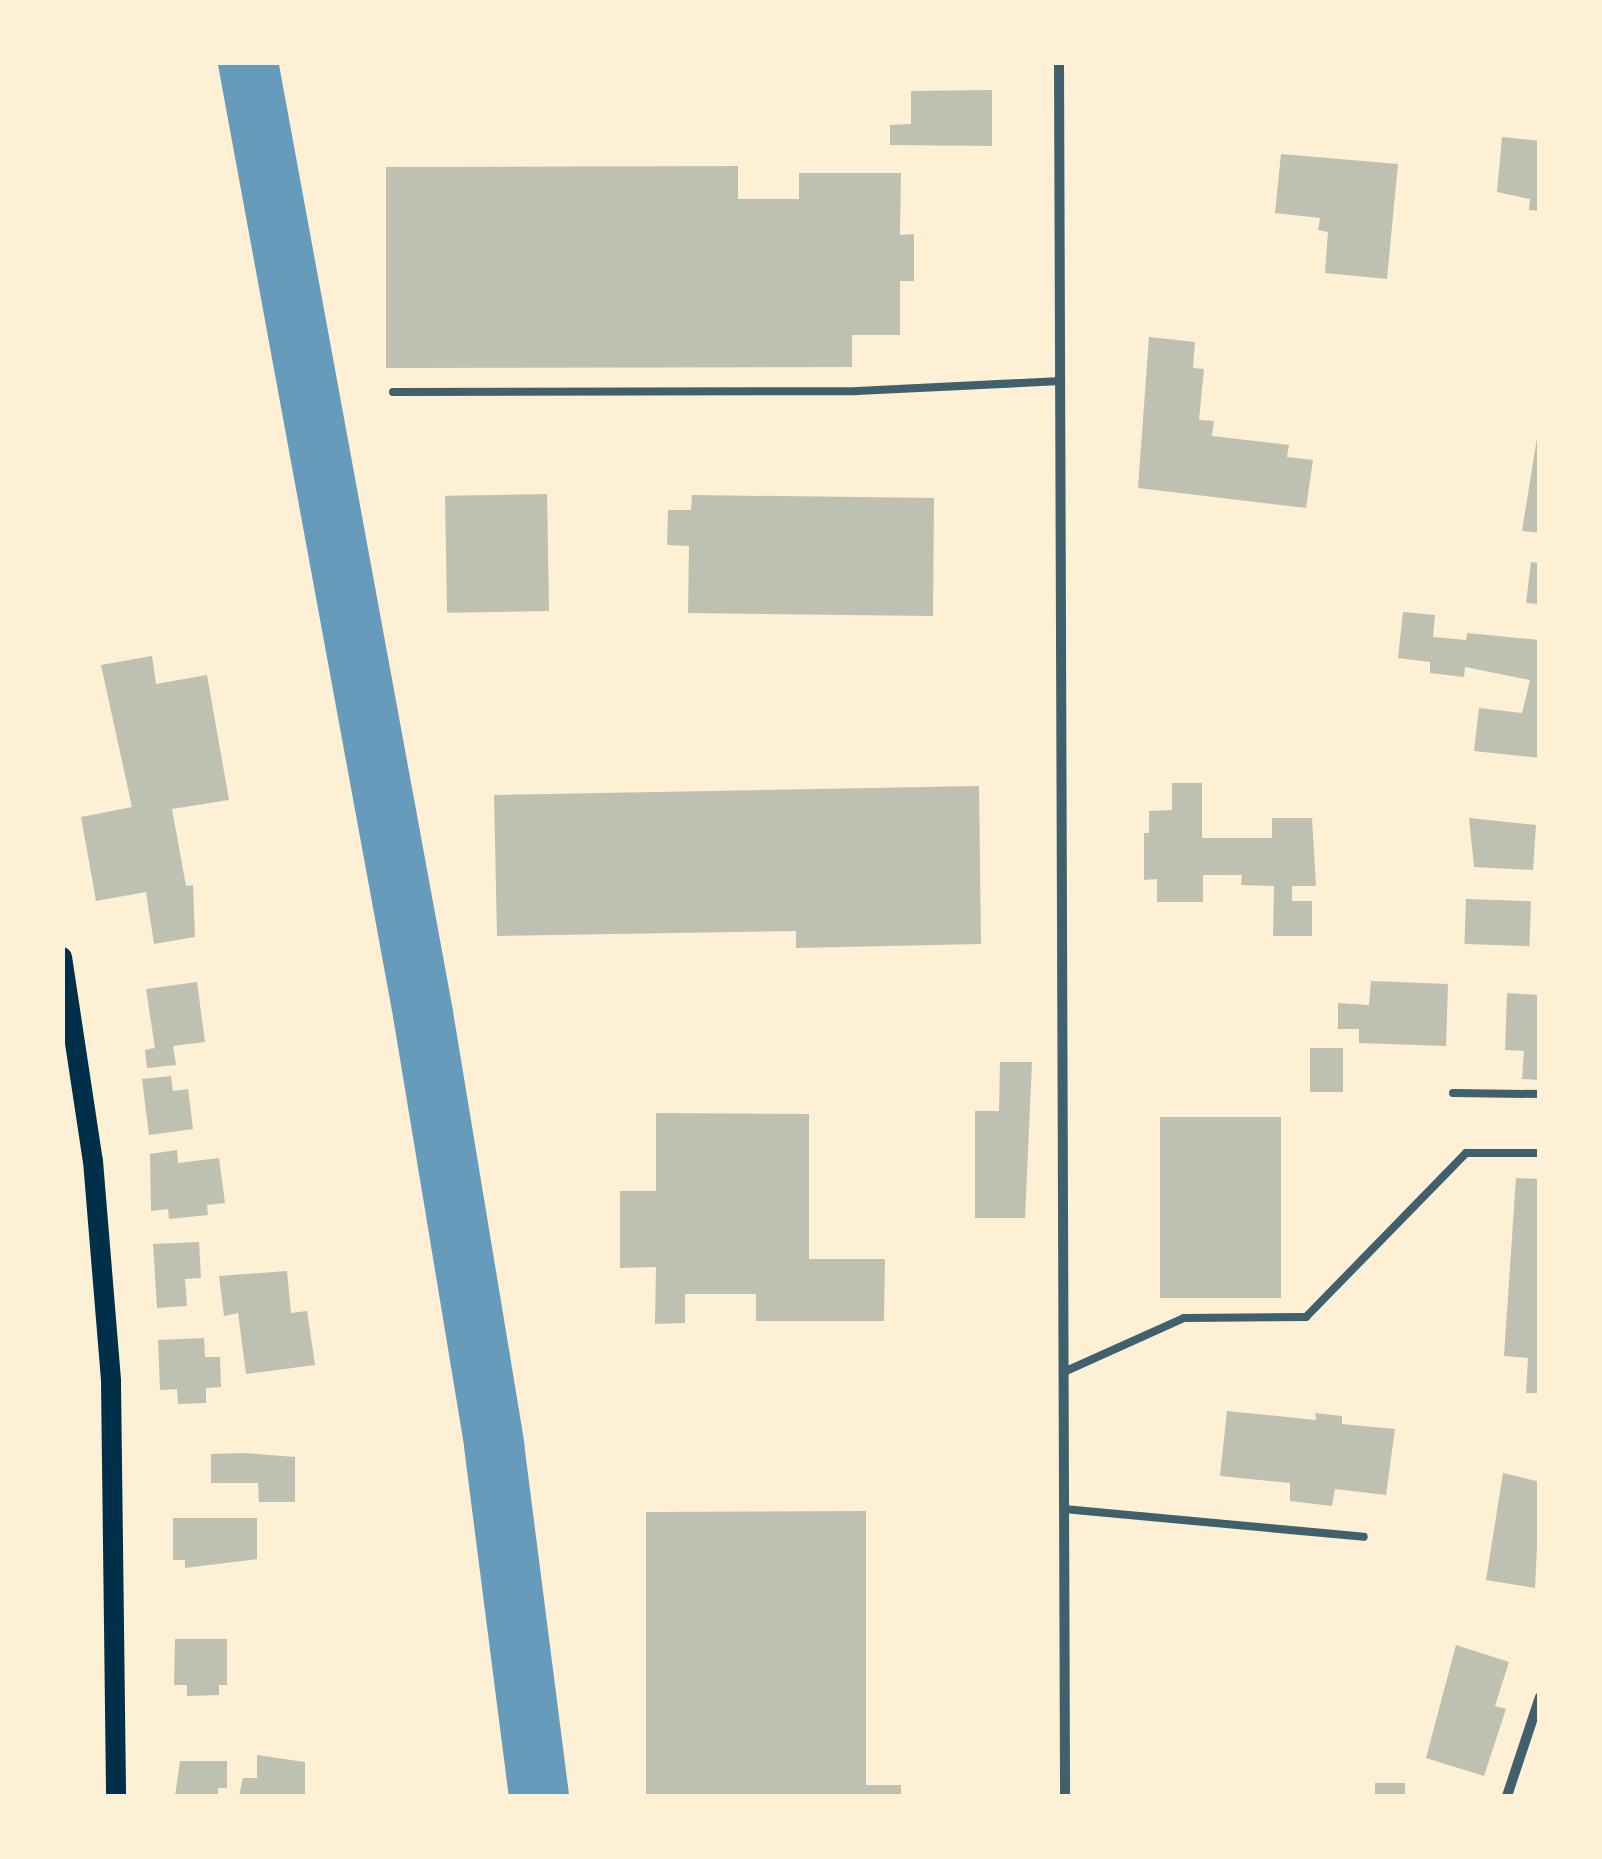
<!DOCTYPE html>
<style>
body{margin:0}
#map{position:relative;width:1602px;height:1859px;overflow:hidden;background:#fdf0d5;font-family:"Source Sans 3",sans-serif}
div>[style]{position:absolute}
.river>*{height:60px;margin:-30px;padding:0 30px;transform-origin:30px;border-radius:30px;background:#669bbc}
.building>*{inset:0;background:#bec0b2;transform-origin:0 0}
.service>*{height:8px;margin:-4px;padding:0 4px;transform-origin:4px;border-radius:4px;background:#3f606c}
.minor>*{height:10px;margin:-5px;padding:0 5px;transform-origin:5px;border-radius:5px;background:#3f606c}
.secondary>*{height:20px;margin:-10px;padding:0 10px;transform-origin:10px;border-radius:10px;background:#003049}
span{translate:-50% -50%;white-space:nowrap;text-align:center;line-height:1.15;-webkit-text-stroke:9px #fdf0d5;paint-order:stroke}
.frame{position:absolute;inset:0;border:65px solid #fdf0d5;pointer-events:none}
</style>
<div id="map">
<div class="river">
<div style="left:248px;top:62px;width:968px;rotate:79.58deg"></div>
<div style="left:423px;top:1014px;width:437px;rotate:80.6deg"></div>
<div style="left:494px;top:1445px;width:354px;rotate:82.7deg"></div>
</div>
<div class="building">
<div style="clip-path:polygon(992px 90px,992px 146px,890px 145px,890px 125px,911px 124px,911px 91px)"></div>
<div style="clip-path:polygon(1502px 137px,1540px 141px,1540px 211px,1529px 210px,1530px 199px,1497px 192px)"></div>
<div style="clip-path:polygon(1281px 154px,1398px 164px,1387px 279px,1325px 273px,1328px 232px,1318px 230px,1320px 218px,1275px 213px)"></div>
<div style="clip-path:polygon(738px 166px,738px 199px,799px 199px,799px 173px,901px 173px,900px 235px,914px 234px,914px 281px,900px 281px,900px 335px,852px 335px,852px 367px,386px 368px,386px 167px)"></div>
<div style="clip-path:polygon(1149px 337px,1195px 342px,1193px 368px,1204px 369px,1199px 420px,1214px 421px,1212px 436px,1289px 445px,1287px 457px,1313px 460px,1306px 508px,1138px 488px)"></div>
<div style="clip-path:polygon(1537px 438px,1540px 438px,1540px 533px,1522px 531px)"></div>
<div style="left:547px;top:494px;width:117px;height:102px;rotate:89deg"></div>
<div style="clip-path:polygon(692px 495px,934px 498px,933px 616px,688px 613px,689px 546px,667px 545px,668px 510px,691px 510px)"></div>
<div style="clip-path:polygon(1531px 562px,1540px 563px,1540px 604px,1526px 603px)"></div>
<div style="clip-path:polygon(1403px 612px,1435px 615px,1433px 637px,1466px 640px,1467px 633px,1540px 640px,1540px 758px,1474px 751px,1479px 708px,1522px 713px,1530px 680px,1465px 667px,1464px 677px,1430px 673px,1430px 662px,1398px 658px)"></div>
<div style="clip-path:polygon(152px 656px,156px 684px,207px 675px,229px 800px,172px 809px,186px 886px,193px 885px,195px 937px,154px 944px,146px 892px,96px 901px,81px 817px,132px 807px,101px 665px)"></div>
<div style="clip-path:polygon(1172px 783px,1202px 783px,1202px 838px,1272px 838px,1272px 818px,1312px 818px,1316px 886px,1292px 886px,1292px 901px,1312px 901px,1312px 936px,1273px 936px,1274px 886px,1241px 885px,1242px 875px,1203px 875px,1203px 902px,1157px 902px,1157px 879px,1144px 880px,1144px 833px,1149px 833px,1149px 811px,1172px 810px)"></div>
<div style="clip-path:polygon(979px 786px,981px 944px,796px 948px,796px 931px,497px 936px,494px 795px)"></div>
<div style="clip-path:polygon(1469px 818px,1536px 825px,1533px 870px,1474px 867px)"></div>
<div style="left:1466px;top:899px;width:65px;height:45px;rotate:2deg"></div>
<div style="clip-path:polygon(1371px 981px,1448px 984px,1446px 1046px,1359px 1043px,1359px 1029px,1338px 1029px,1338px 1003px,1369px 1005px)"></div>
<div style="clip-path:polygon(197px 982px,205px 1042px,173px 1046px,176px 1065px,147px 1068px,145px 1050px,155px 1048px,146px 989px)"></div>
<div style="clip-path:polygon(1507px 993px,1540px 995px,1540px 1080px,1522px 1079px,1524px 1051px,1505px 1050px)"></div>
<div style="left:1310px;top:1048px;width:33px;height:44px"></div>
<div style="clip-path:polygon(1000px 1062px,1032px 1062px,1025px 1218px,975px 1218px,975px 1111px,999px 1111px)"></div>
<div style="clip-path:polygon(171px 1076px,173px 1091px,188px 1089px,193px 1129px,149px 1135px,142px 1079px)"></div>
<div style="clip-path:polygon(656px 1113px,809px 1114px,809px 1259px,885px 1259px,884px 1321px,756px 1321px,756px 1294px,685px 1294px,685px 1323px,655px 1324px,656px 1267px,620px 1268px,620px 1191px,656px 1191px)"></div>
<div style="left:1281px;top:1117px;width:181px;height:121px;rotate:90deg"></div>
<div style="clip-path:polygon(177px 1150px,178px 1163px,219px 1158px,225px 1203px,207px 1205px,208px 1215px,169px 1219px,168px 1209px,151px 1211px,150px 1154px)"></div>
<div style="clip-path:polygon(1516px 1178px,1540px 1179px,1540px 1393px,1526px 1393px,1528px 1358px,1504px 1356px)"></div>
<div style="clip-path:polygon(199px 1242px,201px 1278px,185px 1279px,187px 1306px,157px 1308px,153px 1244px)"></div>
<div style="clip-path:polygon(287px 1271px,291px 1313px,307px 1311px,315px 1365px,246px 1374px,238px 1313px,224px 1316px,219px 1276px)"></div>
<div style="clip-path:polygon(204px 1338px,205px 1357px,220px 1357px,221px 1387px,206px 1388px,206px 1403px,178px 1404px,177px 1389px,160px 1390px,158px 1340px)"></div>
<div style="clip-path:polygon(1227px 1411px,1316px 1420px,1315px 1413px,1342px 1416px,1342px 1424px,1395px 1429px,1386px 1495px,1335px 1489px,1332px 1506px,1290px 1501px,1290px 1483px,1220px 1476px)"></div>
<div style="clip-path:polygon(243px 1453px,295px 1457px,295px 1502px,259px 1502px,258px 1483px,211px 1483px,211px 1454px)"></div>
<div style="clip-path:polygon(1503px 1473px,1540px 1482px,1535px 1588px,1486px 1580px)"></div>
<div style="clip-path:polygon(866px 1511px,866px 1785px,901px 1785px,901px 1796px,646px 1796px,646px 1512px)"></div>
<div style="clip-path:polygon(173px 1518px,257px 1518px,257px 1559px,185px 1568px,185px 1560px,173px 1560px)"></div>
<div style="clip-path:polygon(175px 1639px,227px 1639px,227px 1685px,219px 1685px,219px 1695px,187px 1696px,187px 1685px,174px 1685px)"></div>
<div style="clip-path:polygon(1456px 1645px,1509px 1662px,1495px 1706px,1506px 1709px,1484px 1776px,1426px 1758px)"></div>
<div style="clip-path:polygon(257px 1755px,305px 1762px,305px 1796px,239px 1796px,243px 1778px,257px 1778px)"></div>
<div style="clip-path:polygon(180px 1761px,227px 1761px,227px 1788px,218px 1788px,218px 1796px,175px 1796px)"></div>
<div style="left:1375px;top:1783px;width:30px;height:13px"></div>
</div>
<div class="service">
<div style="left:393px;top:392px;width:464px;rotate:-0.1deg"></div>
<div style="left:857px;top:391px;width:204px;rotate:-2.8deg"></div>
<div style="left:1453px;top:1093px;width:87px;rotate:0.7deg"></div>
<div style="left:1066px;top:1371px;width:129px;rotate:-24.2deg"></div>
<div style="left:1184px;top:1318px;width:122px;rotate:-0.5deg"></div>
<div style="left:1306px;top:1317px;width:229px;rotate:-45.7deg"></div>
<div style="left:1466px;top:1153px;width:74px"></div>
<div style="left:1064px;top:1509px;width:301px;rotate:5.3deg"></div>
</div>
<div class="minor">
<div style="left:1059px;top:62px;width:1734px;rotate:89.8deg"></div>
<div style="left:1507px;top:1796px;width:104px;rotate:-71.6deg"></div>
</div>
<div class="secondary">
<div style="left:62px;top:957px;width:206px;rotate:81.4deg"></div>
<div style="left:93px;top:1161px;width:221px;rotate:85.3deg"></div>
<div style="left:111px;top:1381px;width:415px;rotate:89.3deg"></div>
</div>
<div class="frame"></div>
</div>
